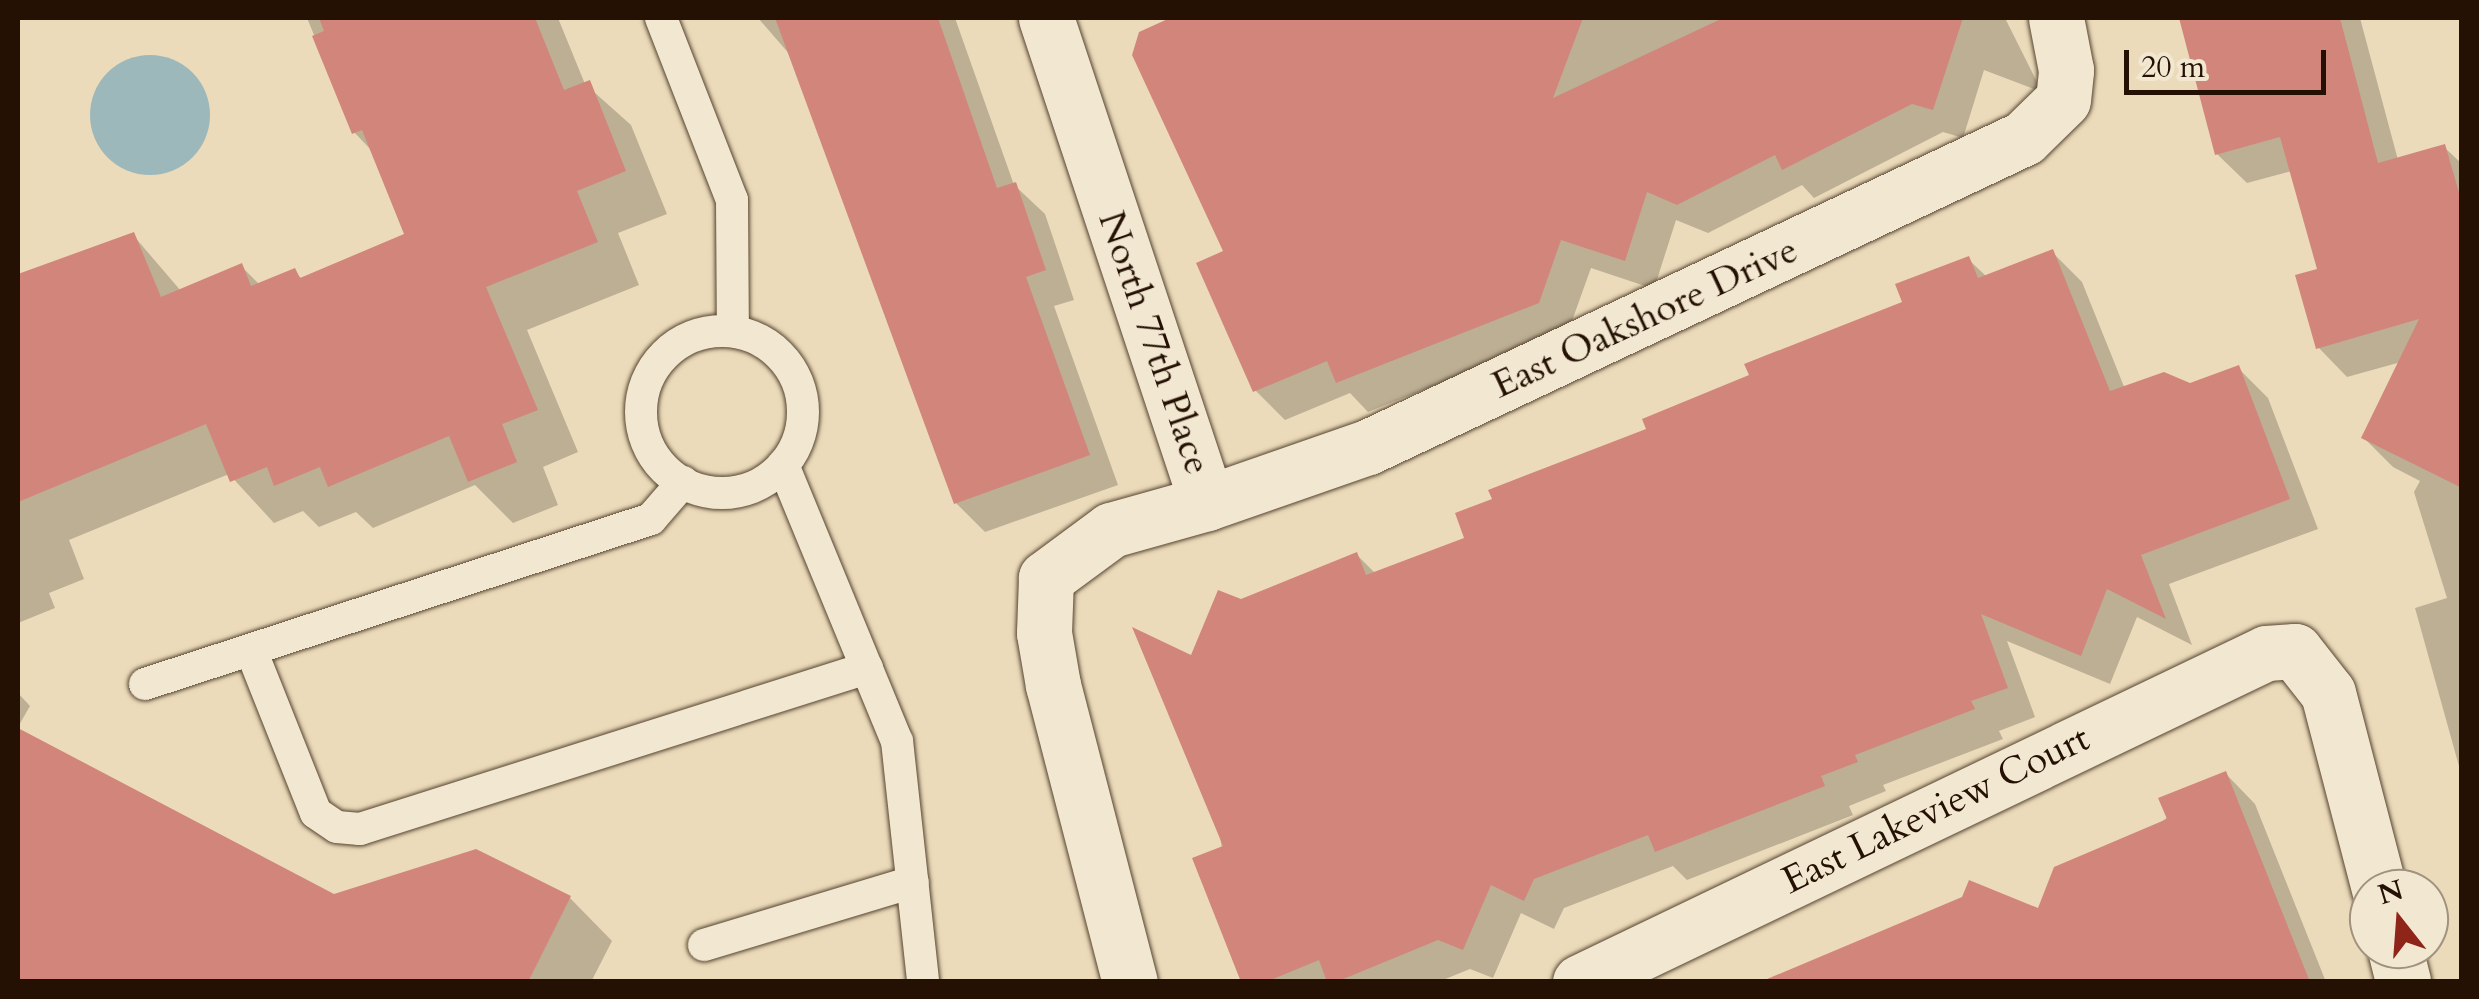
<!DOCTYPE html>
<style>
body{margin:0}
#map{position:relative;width:2479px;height:999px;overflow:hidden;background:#ebdbba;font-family:Cardo,serif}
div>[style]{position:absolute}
.water>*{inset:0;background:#9db8bb}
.round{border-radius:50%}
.shadow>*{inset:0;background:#0003}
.building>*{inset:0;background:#d2867b}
.roads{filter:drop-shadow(0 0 2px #564431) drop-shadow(0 0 2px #564431)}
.service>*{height:32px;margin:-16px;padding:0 16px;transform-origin:16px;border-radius:16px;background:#f2e8d2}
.service>.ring{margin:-16px;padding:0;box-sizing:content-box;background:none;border:32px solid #f2e8d2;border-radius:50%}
.minor>*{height:55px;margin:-27.5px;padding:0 27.5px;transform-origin:27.5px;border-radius:27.5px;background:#f2e8d2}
span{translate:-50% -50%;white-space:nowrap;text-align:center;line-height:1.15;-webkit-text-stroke:8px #f2e8d2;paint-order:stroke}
.street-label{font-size:38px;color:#241103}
.frame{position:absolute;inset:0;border:20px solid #241103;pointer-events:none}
.north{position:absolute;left:2349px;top:869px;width:100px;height:100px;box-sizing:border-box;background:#f2e8d2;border:2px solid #a0927f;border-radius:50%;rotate:343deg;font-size:28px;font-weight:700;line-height:40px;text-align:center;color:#241103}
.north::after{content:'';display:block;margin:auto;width:35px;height:45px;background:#8f2418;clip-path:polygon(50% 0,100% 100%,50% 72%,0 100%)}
.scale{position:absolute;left:2124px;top:50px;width:202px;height:45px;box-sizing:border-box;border:5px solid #241103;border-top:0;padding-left:12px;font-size:30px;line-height:35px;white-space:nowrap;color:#241103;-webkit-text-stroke:8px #f2e8d2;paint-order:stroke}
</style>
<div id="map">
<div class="water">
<div class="round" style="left:90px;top:55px;width:120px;height:120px"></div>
</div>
<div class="shadow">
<div style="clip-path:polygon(307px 18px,558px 18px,585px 84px,631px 125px,667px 214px,618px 233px,639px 285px,527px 330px,578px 452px,543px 467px,558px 505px,513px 523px,475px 485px,373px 528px,356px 512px,319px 527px,303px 511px,274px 523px,229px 474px,69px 540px,84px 579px,49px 593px,55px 608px,18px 623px,18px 279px,133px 235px,181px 291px,241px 266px,260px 285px,294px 271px,303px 280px,408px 235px,373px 152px,354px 132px)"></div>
<div style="clip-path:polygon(758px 18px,955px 18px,1014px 185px,1045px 214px,1074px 300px,1054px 306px,1118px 485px,985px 532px,956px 503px,791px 56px)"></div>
<div style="clip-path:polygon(1176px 18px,2005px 18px,2042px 92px,1984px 70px,1963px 138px,1943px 132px,1814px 198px,1802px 185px,1708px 233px,1676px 220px,1654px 289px,1591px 268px,1568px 332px,1368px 412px,1350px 393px,1285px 420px,1256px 391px,1226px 252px,1141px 34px)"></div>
<div style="clip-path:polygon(2181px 18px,2360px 18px,2398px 160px,2444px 147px,2462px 164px,2462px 777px,2415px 608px,2447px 598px,2414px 492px,2420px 481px,2393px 467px,2364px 438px,2401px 362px,2347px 377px,2318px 347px,2320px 271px,2292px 171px,2247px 183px,2217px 154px)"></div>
<div style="clip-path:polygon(2052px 252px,2082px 282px,2125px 389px,2190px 386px,2238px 368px,2268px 398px,2318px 529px,2169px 584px,2192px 645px,2137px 617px,2110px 684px,2007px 641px,2035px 717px,1999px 731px,2003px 739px,1883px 785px,1886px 791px,1849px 806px,1853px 815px,1733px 862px,1687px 880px,1673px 866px,1564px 908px,1554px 929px,1521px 913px,1493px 978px,1470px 969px,1438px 982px,1243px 982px,1192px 659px,1241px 602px,1357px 555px,1376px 574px,1467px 539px,1649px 430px,1906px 304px,1968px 259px,1987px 277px)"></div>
<div style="clip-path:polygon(18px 693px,30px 706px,18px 727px)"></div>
<div style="clip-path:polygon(18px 731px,334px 896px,570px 898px,612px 941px,591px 982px,18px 982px)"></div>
<div style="clip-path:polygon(2226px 774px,2255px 804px,2326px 982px,1828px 982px,2039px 912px)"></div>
</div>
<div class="building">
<div style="clip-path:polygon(319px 18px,535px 18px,564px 90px,590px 80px,626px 171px,577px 191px,598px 242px,486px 287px,538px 410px,502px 424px,517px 462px,468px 482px,449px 436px,328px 487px,320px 467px,274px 486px,267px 467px,230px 482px,206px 424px,18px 502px,18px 274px,134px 232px,161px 297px,242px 263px,251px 286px,295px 268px,300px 278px,404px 234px,362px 130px,352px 134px,312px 36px,324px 31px)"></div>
<div style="clip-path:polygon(775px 18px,938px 18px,997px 188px,1016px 182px,1046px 270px,1026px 277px,1090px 455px,954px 504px)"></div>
<div style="clip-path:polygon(1170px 18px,1583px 18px,1553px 98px,1723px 18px,1963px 18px,1933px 110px,1912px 104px,1782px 170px,1775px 155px,1677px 205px,1647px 192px,1625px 261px,1561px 240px,1539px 303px,1336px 383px,1327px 361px,1253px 392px,1196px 263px,1223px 251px,1132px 55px,1139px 32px)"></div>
<div style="clip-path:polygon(2179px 18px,2340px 18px,2378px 163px,2445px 144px,2462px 203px,2462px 488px,2361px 438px,2419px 319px,2316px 349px,2295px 275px,2317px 269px,2280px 137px,2215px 155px)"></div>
<div style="clip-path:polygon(2053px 249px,2110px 391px,2164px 372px,2190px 383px,2239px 365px,2290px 499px,2141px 555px,2166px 619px,2107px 589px,2081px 656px,1981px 614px,2008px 688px,1971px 701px,1975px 709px,1855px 755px,1858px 762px,1821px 776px,1825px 786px,1655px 852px,1648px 835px,1534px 879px,1524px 901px,1491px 885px,1463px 950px,1438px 940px,1336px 982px,1327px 982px,1319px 960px,1266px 982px,1241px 982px,1192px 858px,1223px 846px,1132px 627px,1191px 655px,1218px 590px,1241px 599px,1357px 552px,1366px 575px,1464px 538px,1455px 513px,1492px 499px,1488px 490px,1646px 429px,1642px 419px,1749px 375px,1744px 364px,1902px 302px,1895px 284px,1969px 256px,1978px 278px)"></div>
<div style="clip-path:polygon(18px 728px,334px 894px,476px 849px,571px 896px,528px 982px,18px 982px)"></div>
<div style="clip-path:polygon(2226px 771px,2310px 982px,1760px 982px,1962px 897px,1969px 880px,2038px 908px,2054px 867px,2167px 819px,2158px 798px)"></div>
</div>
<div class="roads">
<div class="service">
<div style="left:661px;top:18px;width:195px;rotate:68.7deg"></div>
<div style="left:732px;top:200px;width:131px;rotate:89.6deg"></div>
<div class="ring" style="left:641px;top:331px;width:130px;height:130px"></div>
<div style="left:783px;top:465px;width:299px;rotate:67.6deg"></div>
<div style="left:897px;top:741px;width:242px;rotate:83.8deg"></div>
<div style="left:251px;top:650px;width:175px;rotate:68.3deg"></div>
<div style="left:316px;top:813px;width:25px;rotate:34deg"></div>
<div style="left:337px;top:827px;width:23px;rotate:5deg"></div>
<div style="left:360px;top:829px;width:532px;rotate:-17.62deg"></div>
<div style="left:145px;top:684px;width:532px;rotate:-18.06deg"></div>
<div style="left:651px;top:519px;width:49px;rotate:-49.1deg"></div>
<div style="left:704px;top:945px;width:218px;rotate:-16.8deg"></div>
</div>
<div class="minor">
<div style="left:1046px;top:18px;width:511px;rotate:71.64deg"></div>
<div style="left:1207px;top:503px;width:100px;rotate:164.3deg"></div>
<div style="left:1111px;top:530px;width:81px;rotate:143.6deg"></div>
<div style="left:1046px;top:578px;width:55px;rotate:92.1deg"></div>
<div style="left:1044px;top:633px;width:53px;rotate:80.2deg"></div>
<div style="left:1053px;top:685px;width:307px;rotate:75.5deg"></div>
<div style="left:1207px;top:503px;width:170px;rotate:-19.2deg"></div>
<div style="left:1368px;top:447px;width:725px;rotate:-25.22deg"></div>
<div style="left:2024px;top:138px;width:54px;rotate:-44.3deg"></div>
<div style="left:2063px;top:100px;width:30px;rotate:-84deg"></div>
<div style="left:2066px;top:70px;width:53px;rotate:-100.9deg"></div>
<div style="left:2395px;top:949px;width:34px;rotate:76deg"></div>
<div style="left:1580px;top:982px;width:761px;rotate:-25.62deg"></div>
<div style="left:2266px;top:653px;width:29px;rotate:-4deg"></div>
<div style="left:2295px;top:651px;width:53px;rotate:51.8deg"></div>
<div style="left:2328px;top:693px;width:203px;rotate:75.4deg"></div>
</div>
</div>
<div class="street-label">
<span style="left:1645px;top:318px;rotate:-25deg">East Oakshore Drive</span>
<span style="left:1154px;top:343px;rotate:71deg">North 77th Place</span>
<span style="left:1936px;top:810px;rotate:-26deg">East Lakeview Court</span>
</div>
<div class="frame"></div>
<div class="north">N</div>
<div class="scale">20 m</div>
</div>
